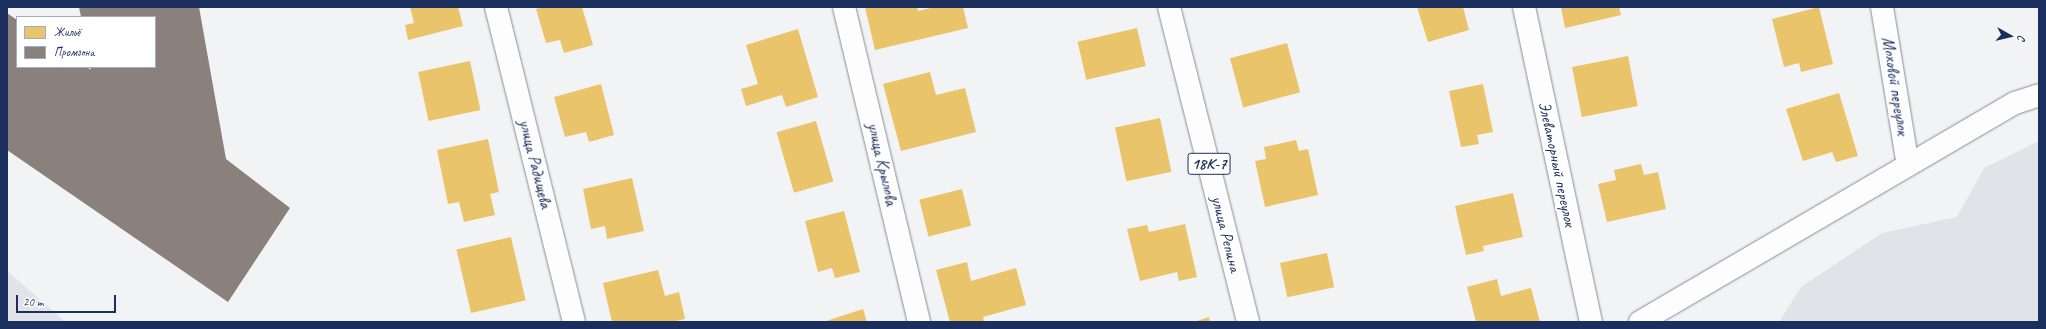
<!DOCTYPE html>
<meta charset="utf-8">
<style>
body{margin:0}
#map{position:relative;width:2046px;height:329px;overflow:hidden;background:#f2f3f4;font-family:Caveat,sans-serif}
div>[style]{position:absolute}
.built>*{inset:0;background:#e1e3e8}
.green>*{inset:0;background:#e0e3e8}
.homes>*{inset:0;background:#e9c46a;transform-origin:0 0}
.industry>*{inset:0;background:#8a817c}
.roads{filter:drop-shadow(0 0 1px #888c95) drop-shadow(0 0 1px #888c95)}
.minor>*{height:22px;margin:-11px;padding:0 11px;transform-origin:11px;border-radius:11px;background:#fdfdfd}
.primary>*{height:22px;margin:-11px;padding:0 11px;transform-origin:11px;border-radius:11px;background:#fdfdfd}
span{translate:-50% -50%;white-space:nowrap;text-align:center;line-height:1.15;-webkit-text-stroke:4px #fff;paint-order:stroke}
.shield-label span{padding:1px 3px;background:#fff;border:1px solid;border-radius:3px;-webkit-text-stroke-width:0}
.shield-label{font-size:16px;color:#1b2f5e;font-weight:700}
.street-label{font-size:17px;color:#1b2f5e}
.frame{position:absolute;inset:0;border:8px solid #1b2f5e;pointer-events:none}
.legend{position:absolute;left:16px;top:16px;width:140px;height:52px;box-sizing:border-box;background:#fff;border:1px solid #a4acbf;margin:0;padding:5px 7px;list-style:none;font-size:12px;color:#1b2f5e}
.legend li{display:flex;align-items:center;gap:8px;height:20px}
.legend b{width:20px;border:1px solid #a4acbf}
.north{position:absolute;left:1990px;top:16px;width:40px;height:40px;-webkit-text-stroke:3px #fff;paint-order:stroke;rotate:98deg;font-size:11px;font-weight:700;line-height:16px;text-align:center;color:#1b2f5e}
.north::after{content:'';display:block;margin:auto;width:14px;height:18px;background:#1b2f5e;clip-path:polygon(50% 0,100% 100%,50% 72%,0 100%)}
.scale{position:absolute;left:16px;top:295px;width:100px;height:18px;box-sizing:border-box;border:2px solid #1b2f5e;border-top:0;padding-left:5px;font-size:12px;line-height:14px;white-space:nowrap;color:#1b2f5e;-webkit-text-stroke:3px #fff;paint-order:stroke}
</style>
<div id="map">
<div class="built">
<div style="clip-path:polygon(7px 271px,66px 322px,7px 322px)"></div>
</div>
<div class="green">
<div style="clip-path:polygon(2039px 141px,2039px 322px,1779px 322px,1801px 287px,1882px 233px,1957px 217px,1984px 168px)"></div>
</div>
<div class="homes">
<div style="clip-path:polygon(410px 7px,458px 7px,463px 26px,408px 40px,405px 25px,414px 23px)"></div>
<div style="clip-path:polygon(544px 7px,582px 7px,593px 45px,564px 53px,560px 40px,546px 43px,536px 9px)"></div>
<div style="clip-path:polygon(865px 7px,917px 7px,918px 11px,935px 7px,963px 7px,968px 28px,875px 50px)"></div>
<div style="clip-path:polygon(1417px 7px,1463px 7px,1469px 30px,1428px 42px)"></div>
<div style="clip-path:polygon(1561px 7px,1619px 7px,1621px 15px,1565px 28px)"></div>
<div style="clip-path:polygon(1819px 7px,1833px 64px,1801px 72px,1799px 63px,1784px 67px,1772px 19px)"></div>
<div style="left:1137px;top:28px;width:39px;height:61px;rotate:77deg"></div>
<div style="clip-path:polygon(798px 29px,818px 97px,786px 107px,782px 95px,746px 106px,741px 89px,758px 84px,746px 45px)"></div>
<div style="left:1287px;top:43px;width:51px;height:59px;rotate:75deg"></div>
<div style="left:1628px;top:56px;width:51px;height:57px;rotate:79deg"></div>
<div style="left:470px;top:61px;width:50px;height:53px;rotate:78deg"></div>
<div style="clip-path:polygon(930px 72px,936px 95px,965px 88px,976px 132px,901px 151px,883px 84px)"></div>
<div style="clip-path:polygon(601px 84px,614px 135px,589px 142px,586px 132px,565px 137px,554px 97px)"></div>
<div style="clip-path:polygon(1483px 84px,1493px 132px,1477px 135px,1479px 144px,1461px 147px,1449px 91px)"></div>
<div style="clip-path:polygon(1839px 93px,1858px 156px,1836px 162px,1832px 152px,1803px 161px,1786px 109px)"></div>
<div style="left:1160px;top:118px;width:55px;height:46px;rotate:78deg"></div>
<div style="left:816px;top:121px;width:63px;height:41px;rotate:74deg"></div>
<div style="clip-path:polygon(488px 139px,499px 192px,490px 194px,495px 215px,464px 222px,459px 202px,448px 204px,437px 150px)"></div>
<div style="clip-path:polygon(1296px 140px,1299px 151px,1308px 149px,1318px 195px,1265px 207px,1255px 161px,1266px 159px,1264px 147px)"></div>
<div style="clip-path:polygon(1641px 164px,1644px 175px,1658px 172px,1666px 209px,1607px 222px,1598px 184px,1616px 180px,1614px 170px)"></div>
<div style="clip-path:polygon(632px 178px,644px 231px,607px 239px,605px 226px,591px 229px,583px 189px)"></div>
<div style="left:962px;top:189px;width:38px;height:44px;rotate:76deg"></div>
<div style="clip-path:polygon(1513px 193px,1523px 237px,1483px 246px,1484px 251px,1466px 255px,1455px 206px)"></div>
<div style="clip-path:polygon(844px 211px,860px 272px,835px 278px,832px 268px,818px 272px,805px 221px)"></div>
<div style="clip-path:polygon(1185px 224px,1197px 277px,1179px 281px,1177px 272px,1140px 281px,1127px 229px,1147px 225px,1149px 232px)"></div>
<div style="left:511px;top:237px;width:65px;height:56px;rotate:77deg"></div>
<div style="left:1327px;top:253px;width:35px;height:48px;rotate:78deg"></div>
<div style="clip-path:polygon(967px 262px,971px 281px,1016px 268px,1026px 305px,983px 317px,984px 322px,950px 322px,936px 270px)"></div>
<div style="clip-path:polygon(658px 270px,665px 296px,679px 292px,685px 319px,671px 322px,612px 322px,603px 283px)"></div>
<div style="clip-path:polygon(1497px 279px,1501px 296px,1531px 288px,1540px 322px,1476px 322px,1467px 287px)"></div>
<div style="clip-path:polygon(863px 309px,867px 322px,826px 322px,826px 321px)"></div>
<div style="clip-path:polygon(1209px 317px,1210px 322px,1194px 322px)"></div>
</div>
<div class="industry">
<div style="clip-path:polygon(79px 7px,199px 7px,226px 159px,290px 208px,228px 302px,7px 150px,7px 13px,17px 20px,17px 67px,87px 67px,91px 70px,90px 67px,155px 67px,155px 17px,81px 17px)"></div>
</div>
<div class="roads">
<div class="minor">
<div style="left:496px;top:7px;width:325px;rotate:76.1deg"></div>
<div style="left:844px;top:7px;width:324px;rotate:76.6deg"></div>
<div style="left:1524px;top:7px;width:322px;rotate:78deg"></div>
<div style="left:1882px;top:7px;width:160px;rotate:80.7deg"></div>
<div style="left:1640px;top:322px;width:434px;rotate:-30.3deg"></div>
<div style="left:2015px;top:103px;width:25px;rotate:-18deg"></div>
</div>
<div class="primary">
<div style="left:1169px;top:7px;width:325px;rotate:75.9deg"></div>
</div>
</div>
<div class="shield-label">
<span style="left:1209px;top:164px">18К-7</span>
</div>
<div class="street-label">
<span style="left:1895px;top:86px;rotate:81deg">Моховой переулок</span>
<span style="left:535px;top:164px;rotate:76deg">улица Радищева</span>
<span style="left:882px;top:164px;rotate:77deg">улица Крылова</span>
<span style="left:1557px;top:164px;rotate:78deg">Элеваторный переулок</span>
<span style="left:1226px;top:234px;rotate:76deg">улица Репина</span>
</div>
<div class="frame"></div>
<ul class="legend">
<li><b style="height:11px;background:#e9c46a"></b>Жильё</li>
<li><b style="height:11px;background:#8a817c"></b>Промзона</li>
</ul>
<div class="north">С</div>
<div class="scale">20 m</div>
</div>
